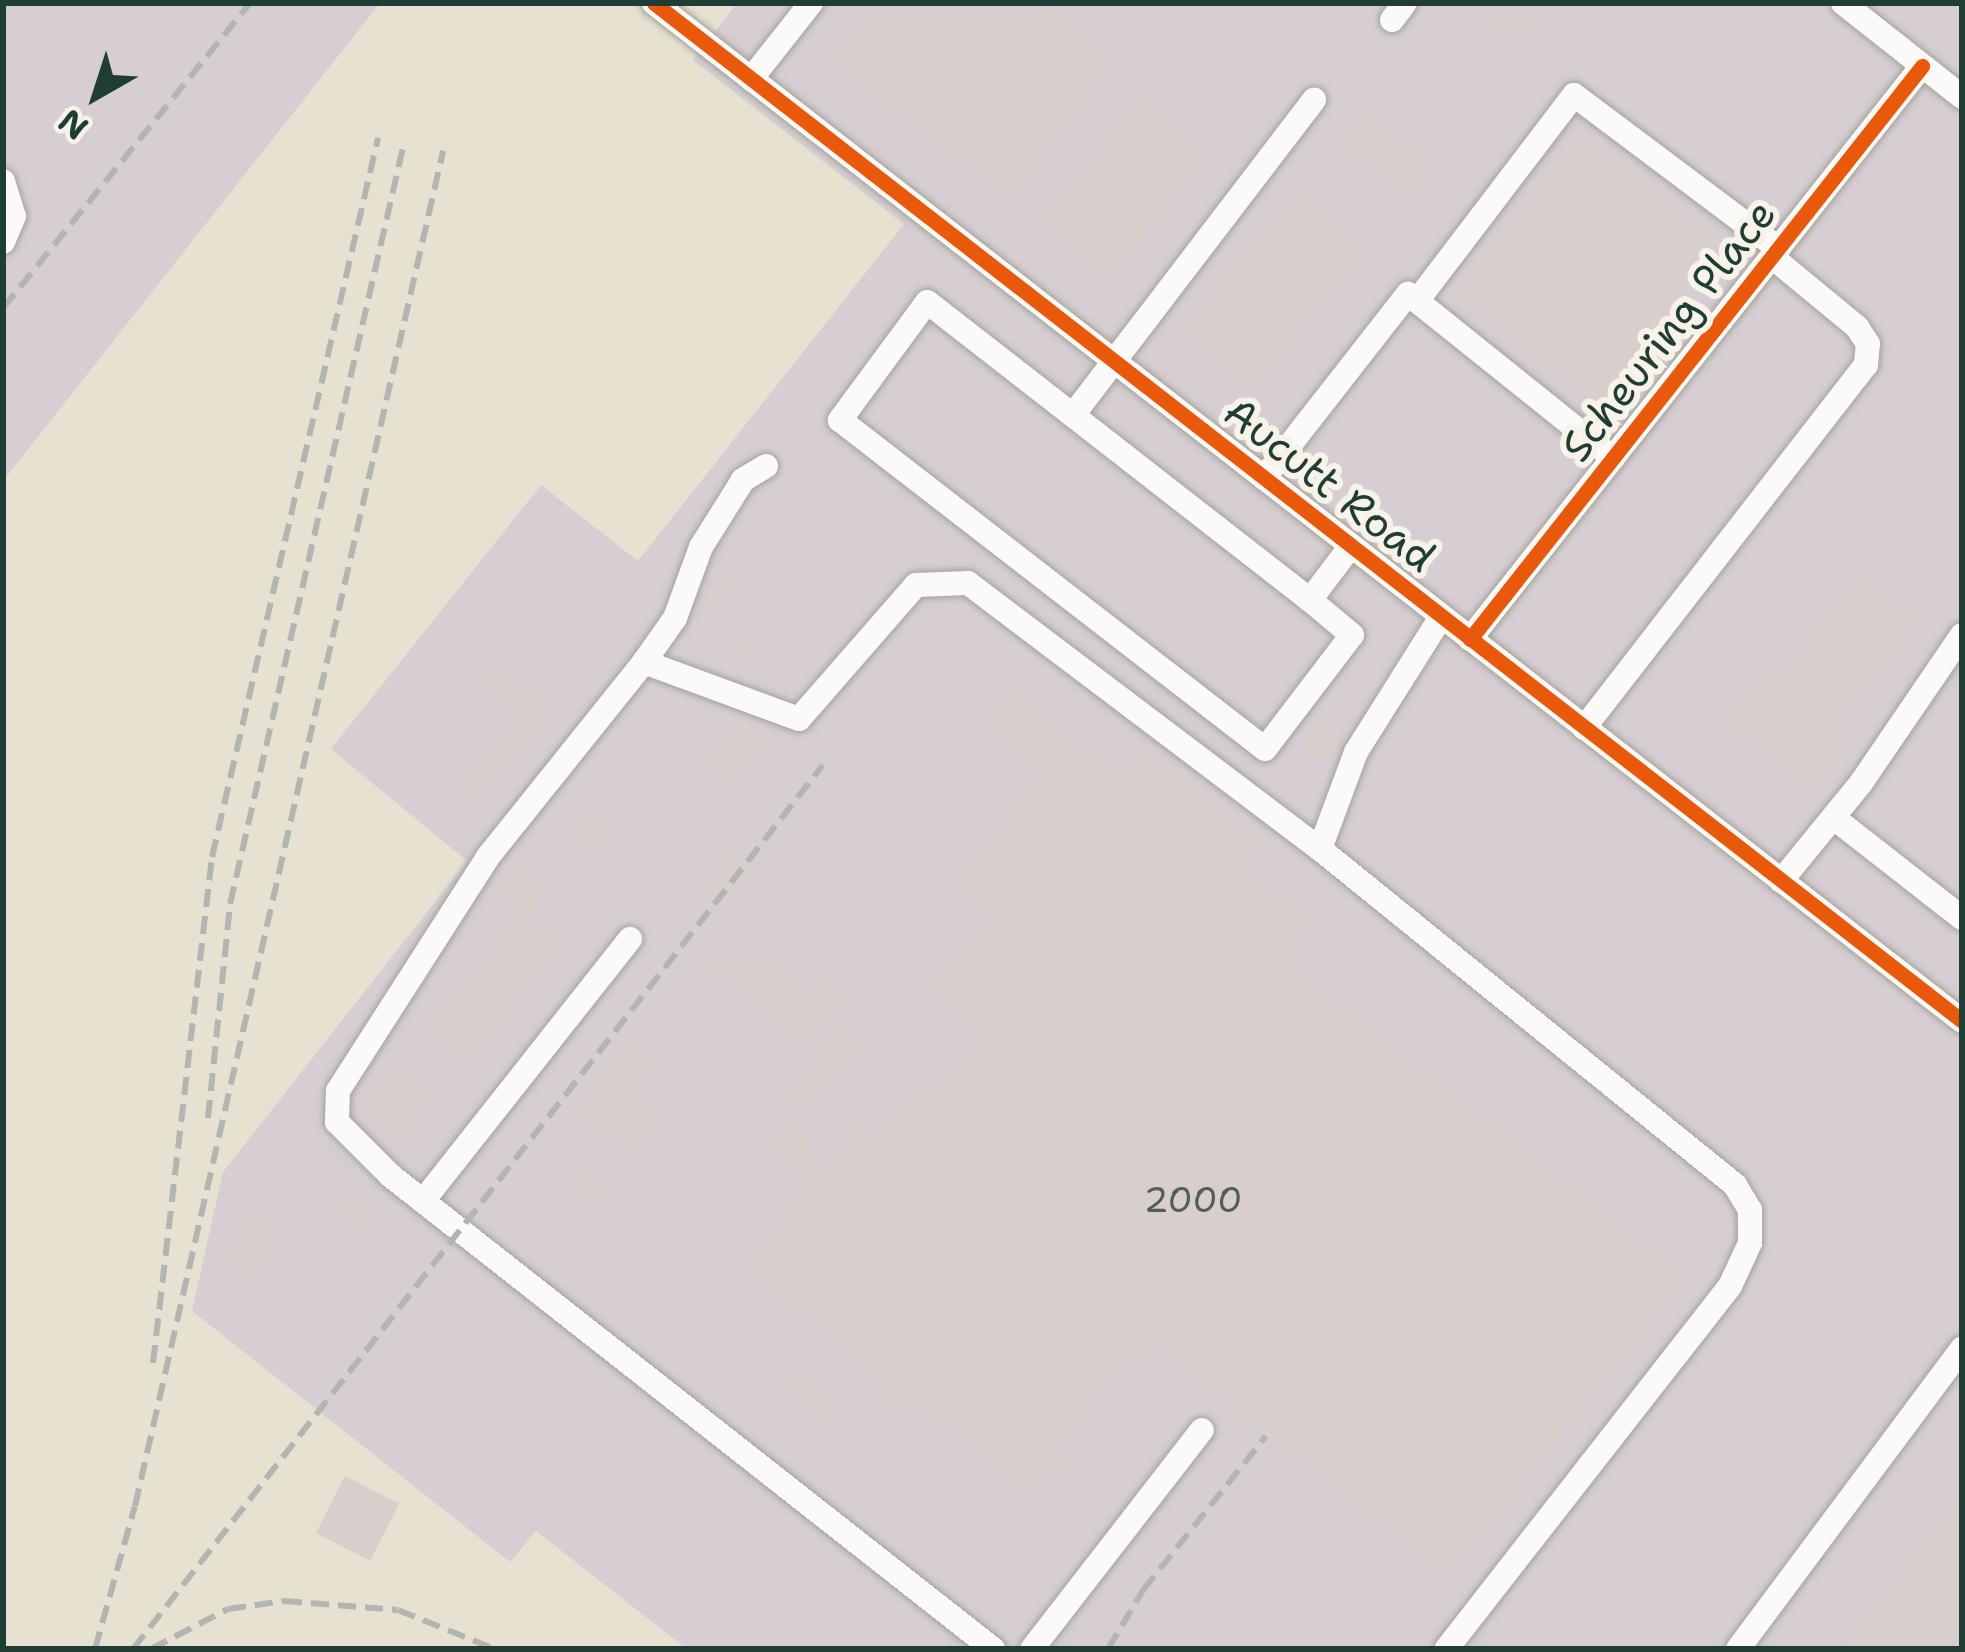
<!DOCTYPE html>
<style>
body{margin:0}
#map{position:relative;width:1965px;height:1652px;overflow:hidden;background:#e7e1d2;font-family:"Shantell Sans",sans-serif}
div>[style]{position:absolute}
.industrial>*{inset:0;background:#d7ced4}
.building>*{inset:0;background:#d8cecc;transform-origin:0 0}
.round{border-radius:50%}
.roads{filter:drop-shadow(0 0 3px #a4a49a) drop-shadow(0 0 3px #a4a49a)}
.minor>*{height:24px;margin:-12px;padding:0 12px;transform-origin:12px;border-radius:12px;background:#fbfaf8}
.rail>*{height:6px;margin-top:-3px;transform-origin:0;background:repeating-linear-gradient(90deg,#b2b5b2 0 18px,transparent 0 27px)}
.cycleway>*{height:15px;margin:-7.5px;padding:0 7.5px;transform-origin:7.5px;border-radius:7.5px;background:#e8590c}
span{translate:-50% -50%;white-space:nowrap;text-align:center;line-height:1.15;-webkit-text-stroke:12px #f7f3e8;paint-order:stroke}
.number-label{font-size:36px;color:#4d615a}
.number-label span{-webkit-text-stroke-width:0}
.street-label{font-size:42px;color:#1f3d34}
.frame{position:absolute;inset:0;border:6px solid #1f3d34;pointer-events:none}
.north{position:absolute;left:36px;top:36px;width:120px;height:120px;-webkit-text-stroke:9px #f7f3e8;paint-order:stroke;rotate:219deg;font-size:33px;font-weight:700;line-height:48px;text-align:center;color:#1f3d34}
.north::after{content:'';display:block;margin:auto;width:42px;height:54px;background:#1f3d34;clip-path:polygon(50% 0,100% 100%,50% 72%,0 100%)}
</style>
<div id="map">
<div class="industrial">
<div style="clip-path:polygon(3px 3px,380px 3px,3px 481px)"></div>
<div style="clip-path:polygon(737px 3px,1962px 3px,1962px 1649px,687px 1649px,536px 1531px,510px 1562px,192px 1311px,223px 1172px,467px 861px,331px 749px,541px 485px,638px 561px,904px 224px,693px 60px)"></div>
</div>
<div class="building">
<div style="clip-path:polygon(874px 3px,1047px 3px,1119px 59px,1009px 202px,829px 62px)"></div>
<div style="clip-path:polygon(1466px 3px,1560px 3px,1523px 49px)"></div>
<div style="left:1138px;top:95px;width:95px;height:162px;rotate:38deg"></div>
<div style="left:1360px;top:106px;width:96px;height:46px;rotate:37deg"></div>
<div style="left:1581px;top:130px;width:182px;height:207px;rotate:38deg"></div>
<div style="left:1297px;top:186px;width:95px;height:191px;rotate:39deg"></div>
<div style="clip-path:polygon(724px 565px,741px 578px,706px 623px,694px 614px)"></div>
<div style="clip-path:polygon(1858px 570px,1922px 620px,1840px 725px,1855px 737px,1812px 792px,1721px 722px,1764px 667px,1776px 676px)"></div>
<div style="left:742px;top:628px;width:26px;height:36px;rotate:39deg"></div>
<div style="clip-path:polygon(497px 660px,558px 708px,474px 813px,451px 796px,514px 715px,477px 685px)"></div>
<div style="clip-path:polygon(1012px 689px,1118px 772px,1140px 743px,1264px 840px,1245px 865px,1317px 922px,1287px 960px,1690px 1277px,1450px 1580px,1247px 1420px,1238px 1431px,1226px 1421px,1230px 1407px,1157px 1349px,1141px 1369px,1130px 1360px,1058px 1451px,1077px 1467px,1065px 1482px,1046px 1467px,1027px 1492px,913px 1402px,902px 1416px,879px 1398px,889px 1387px,740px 1269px,808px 1183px,760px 1143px,796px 1112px,786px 1089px,814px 1055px,687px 953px,737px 967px,755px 945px,810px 989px,815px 973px,852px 990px,813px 1038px,854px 1023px,864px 1045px,802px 1121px,822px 1165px,860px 1117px,876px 1131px,913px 1084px,932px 1098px,983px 1034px,927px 990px,986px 915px,949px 886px,1037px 773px,981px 728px)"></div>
<div style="left:737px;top:714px;width:41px;height:58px;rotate:38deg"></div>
<div class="round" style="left:1302px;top:721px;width:40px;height:40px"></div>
<div style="left:592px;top:807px;width:31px;height:43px;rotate:40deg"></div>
<div style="left:729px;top:846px;width:35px;height:48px;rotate:37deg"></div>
<div style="clip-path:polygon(518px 859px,555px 890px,533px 917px,567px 943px,473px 1064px,424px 1027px,520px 913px,492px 890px)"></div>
<div style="clip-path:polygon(630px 1037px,663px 1063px,639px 1093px,664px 1115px,634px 1152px,609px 1131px,602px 1141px,569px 1115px)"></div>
<div style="clip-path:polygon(397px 1065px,438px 1096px,399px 1146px,354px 1107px,363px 1092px,372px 1099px)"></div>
<div style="left:587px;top:1164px;width:34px;height:38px;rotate:37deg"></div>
<div style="left:346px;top:1189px;width:40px;height:29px;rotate:37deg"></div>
<div style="left:256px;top:1210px;width:39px;height:62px;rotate:38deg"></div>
<div style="left:794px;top:1370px;width:60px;height:27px;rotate:38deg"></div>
<div style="left:345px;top:1476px;width:61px;height:64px;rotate:27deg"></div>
<div style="clip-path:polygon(1962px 1489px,1962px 1649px,1837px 1649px)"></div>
</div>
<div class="roads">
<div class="minor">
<div style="left:654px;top:3px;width:1657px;rotate:37.89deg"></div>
<div style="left:1843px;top:3px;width:152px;rotate:38.3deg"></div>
<div style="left:1392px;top:20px;width:21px;rotate:-53deg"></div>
<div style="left:751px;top:79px;width:97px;rotate:-51.7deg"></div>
<div style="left:3px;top:181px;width:37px;rotate:73deg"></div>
<div style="left:14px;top:216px;width:28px;rotate:113deg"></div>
<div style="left:1073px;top:415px;width:397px;rotate:-52.6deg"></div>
<div style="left:1613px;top:458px;width:251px;rotate:-141.3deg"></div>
<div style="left:1417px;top:301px;width:259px;rotate:-52.7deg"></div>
<div style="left:1574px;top:95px;width:256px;rotate:36.9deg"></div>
<div style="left:766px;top:466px;width:27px;rotate:149deg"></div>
<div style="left:743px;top:480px;width:79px;rotate:122.1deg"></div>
<div style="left:701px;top:547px;width:76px;rotate:110.1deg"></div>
<div style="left:675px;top:618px;width:54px;rotate:125.2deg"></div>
<div style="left:644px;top:662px;width:250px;rotate:128.7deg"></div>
<div style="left:488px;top:857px;width:278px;rotate:122.7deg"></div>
<div style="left:338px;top:1091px;width:31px;rotate:92deg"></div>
<div style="left:337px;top:1122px;width:76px;rotate:45deg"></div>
<div style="left:391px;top:1176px;width:766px;rotate:38.16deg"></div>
<div style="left:1264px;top:478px;width:234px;rotate:-52deg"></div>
<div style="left:1408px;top:294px;width:11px;rotate:38deg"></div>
<div style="left:1310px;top:600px;width:485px;rotate:-142.1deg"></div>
<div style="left:927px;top:302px;width:147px;rotate:126.4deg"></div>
<div style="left:840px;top:420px;width:537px;rotate:37.74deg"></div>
<div style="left:1265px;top:749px;width:143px;rotate:-52.7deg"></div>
<div style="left:1352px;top:635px;width:55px;rotate:-140.2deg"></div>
<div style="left:1310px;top:600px;width:68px;rotate:-52.8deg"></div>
<div style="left:1441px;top:617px;width:160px;rotate:122.2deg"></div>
<div style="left:1356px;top:752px;width:103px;rotate:110.4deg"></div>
<div style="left:1320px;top:849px;width:534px;rotate:38.99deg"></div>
<div style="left:1735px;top:1185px;width:29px;rotate:59deg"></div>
<div style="left:1750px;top:1210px;width:33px;rotate:90deg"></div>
<div style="left:1750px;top:1243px;width:47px;rotate:114.9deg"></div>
<div style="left:1730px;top:1286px;width:461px;rotate:128deg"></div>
<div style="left:1470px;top:639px;width:730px;rotate:-51.73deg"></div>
<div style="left:644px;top:662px;width:165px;rotate:20.2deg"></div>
<div style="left:799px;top:719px;width:178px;rotate:-48.9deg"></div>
<div style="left:916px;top:585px;width:52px;rotate:-2.2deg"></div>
<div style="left:968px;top:583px;width:441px;rotate:37.1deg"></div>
<div style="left:1584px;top:728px;width:460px;rotate:-52.2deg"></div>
<div style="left:1866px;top:365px;width:21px;rotate:-85deg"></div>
<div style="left:1868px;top:344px;width:20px;rotate:-123deg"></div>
<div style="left:1857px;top:327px;width:110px;rotate:-140.5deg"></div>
<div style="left:1834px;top:818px;width:162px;rotate:38deg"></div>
<div style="left:1781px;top:881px;width:127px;rotate:-50.8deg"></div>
<div style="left:1861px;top:783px;width:179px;rotate:-55.7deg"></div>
<div style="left:423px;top:1201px;width:334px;rotate:-51.7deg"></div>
<div style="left:1032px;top:1649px;width:277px;rotate:-52.2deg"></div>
<div style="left:1738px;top:1649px;width:375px;rotate:-53.3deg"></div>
</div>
</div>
<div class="rail">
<div style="left:3px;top:308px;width:392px;rotate:-51deg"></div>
<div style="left:208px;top:1118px;width:215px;rotate:-84.1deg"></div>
<div style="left:230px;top:904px;width:781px;rotate:-77.12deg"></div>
<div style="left:153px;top:1363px;width:509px;rotate:-83.35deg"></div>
<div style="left:212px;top:857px;width:738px;rotate:-77deg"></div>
<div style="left:95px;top:1649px;width:148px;rotate:-74.4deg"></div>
<div style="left:135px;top:1506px;width:1390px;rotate:-77.19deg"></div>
<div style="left:133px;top:1649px;width:1121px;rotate:-52.03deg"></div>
<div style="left:151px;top:1649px;width:87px;rotate:-27.5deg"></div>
<div style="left:228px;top:1609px;width:57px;rotate:-8.1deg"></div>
<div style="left:284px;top:1601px;width:114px;rotate:4.5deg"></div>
<div style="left:398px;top:1610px;width:105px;rotate:21.9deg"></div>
<div style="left:1108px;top:1649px;width:69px;rotate:-59.3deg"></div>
<div style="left:1143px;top:1590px;width:197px;rotate:-51.4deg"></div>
</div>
<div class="cycleway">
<div style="left:654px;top:3px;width:1657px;rotate:37.89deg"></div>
<div style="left:1470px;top:639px;width:730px;rotate:-51.73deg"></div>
</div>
<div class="number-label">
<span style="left:1193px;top:1200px">2000</span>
</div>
<div class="street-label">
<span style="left:1668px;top:330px;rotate:-52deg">Scheuring Place</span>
<span style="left:1330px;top:484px;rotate:38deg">Aucutt Road</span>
</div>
<div class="frame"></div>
<div class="north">N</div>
</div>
